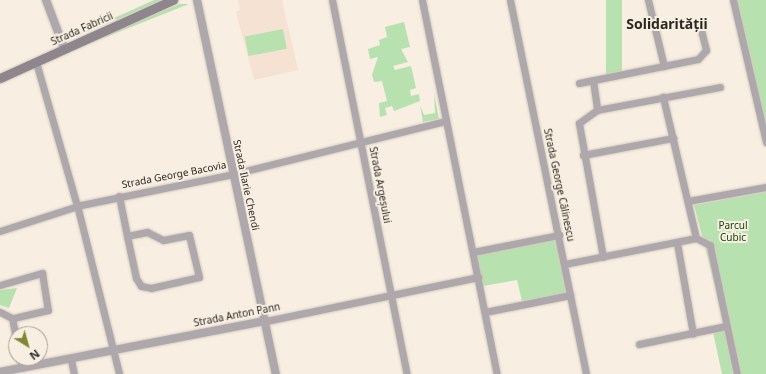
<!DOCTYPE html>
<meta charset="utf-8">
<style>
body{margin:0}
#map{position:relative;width:766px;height:374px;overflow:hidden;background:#f8eee1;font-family:"Noto Sans",sans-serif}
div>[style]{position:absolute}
.education>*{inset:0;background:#f5e2d2}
.green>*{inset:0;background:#b7e2af;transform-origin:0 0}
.roads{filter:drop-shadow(0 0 1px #d3cbbf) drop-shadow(0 0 1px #d3cbbf)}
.minor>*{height:7px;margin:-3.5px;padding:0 3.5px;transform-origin:3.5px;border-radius:3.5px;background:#aea8ac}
.tertiary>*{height:8px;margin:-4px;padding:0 4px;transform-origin:4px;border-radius:4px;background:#aea8ac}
.secondary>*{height:9px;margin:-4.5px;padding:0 4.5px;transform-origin:4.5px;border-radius:4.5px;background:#8e868c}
span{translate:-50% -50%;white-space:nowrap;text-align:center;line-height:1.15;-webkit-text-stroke:4px #f8eee1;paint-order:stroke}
.street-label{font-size:10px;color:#2c2924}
.park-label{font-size:10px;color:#13470a}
.district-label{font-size:14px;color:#2c2924;font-weight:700}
.north{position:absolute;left:8px;top:326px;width:40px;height:40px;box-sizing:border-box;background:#f8eee1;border:1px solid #a69f95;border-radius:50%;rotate:143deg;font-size:11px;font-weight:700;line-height:16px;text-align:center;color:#2c2924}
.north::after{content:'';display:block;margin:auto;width:14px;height:18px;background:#808632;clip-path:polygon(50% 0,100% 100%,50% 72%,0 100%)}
</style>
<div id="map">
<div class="education">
<div style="clip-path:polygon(238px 0,282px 0,298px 70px,254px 80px,236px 12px,240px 10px)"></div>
</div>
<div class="green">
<div style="clip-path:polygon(154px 0,166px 0,74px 37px,74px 36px)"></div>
<div style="left:606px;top:0;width:16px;height:76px"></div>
<div style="clip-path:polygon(736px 0,766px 0,766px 130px)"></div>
<div style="clip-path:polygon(180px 4px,189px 4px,53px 58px,110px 32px)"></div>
<div style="clip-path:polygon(404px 22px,410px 47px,401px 49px,408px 62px,393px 66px,395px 70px,411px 66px,416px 88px,410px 90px,411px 96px,419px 94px,420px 101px,394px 111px,392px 106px,385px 108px,387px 115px,380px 117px,379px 103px,387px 101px,382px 81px,374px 82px,372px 75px,378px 57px,370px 59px,368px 49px,380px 45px,379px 40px,387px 37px,385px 27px)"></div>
<div style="left:283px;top:29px;width:20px;height:39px;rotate:79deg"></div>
<div style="clip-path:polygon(434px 93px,439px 119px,423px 122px,420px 105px,424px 115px,435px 113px)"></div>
<div style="clip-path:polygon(766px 192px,766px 374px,738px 374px,694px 205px)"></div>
<div style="clip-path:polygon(557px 237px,567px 293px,522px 301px,517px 280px,483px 286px,476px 253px)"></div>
<div style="clip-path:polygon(17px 288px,9px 308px,0 305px,0 290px)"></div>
<div style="clip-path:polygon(724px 328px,733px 374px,722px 374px,713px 332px)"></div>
</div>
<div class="roads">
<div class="minor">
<div style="left:332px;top:0;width:381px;rotate:78.7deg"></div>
<div style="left:422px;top:0;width:381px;rotate:78.7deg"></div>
<div style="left:510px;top:0;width:382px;rotate:78.5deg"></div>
<div style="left:648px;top:0;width:68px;rotate:76.4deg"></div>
<div style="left:733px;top:0;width:146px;rotate:76.9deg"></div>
<div style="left:36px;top:62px;width:153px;rotate:74.1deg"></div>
<div style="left:78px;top:209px;width:170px;rotate:76deg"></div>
<div style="left:593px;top:80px;width:30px;rotate:82deg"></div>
<div style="left:579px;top:83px;width:121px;rotate:-11.4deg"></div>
<div style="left:698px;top:59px;width:12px;rotate:-48deg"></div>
<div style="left:706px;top:50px;width:21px;rotate:-104deg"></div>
<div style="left:583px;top:155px;width:92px;rotate:-10.7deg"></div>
<div style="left:119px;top:196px;width:41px;rotate:78.7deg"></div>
<div style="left:127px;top:236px;width:43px;rotate:77.9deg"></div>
<div style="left:136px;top:278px;width:9px;rotate:58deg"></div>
<div style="left:141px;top:286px;width:10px;rotate:11deg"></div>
<div style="left:151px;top:288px;width:49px;rotate:-12.9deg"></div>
<div style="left:199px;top:277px;width:43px;rotate:-103.4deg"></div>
<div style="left:189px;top:235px;width:26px;rotate:169deg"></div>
<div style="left:163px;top:240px;width:18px;rotate:-153deg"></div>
<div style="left:147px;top:232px;width:20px;rotate:169deg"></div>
<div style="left:688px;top:201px;width:79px;rotate:-10.2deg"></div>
<div style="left:0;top:231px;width:85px;rotate:-17.8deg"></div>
<div style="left:81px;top:205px;width:155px;rotate:-11.5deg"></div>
<div style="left:233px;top:174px;width:219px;rotate:-14deg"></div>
<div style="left:696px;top:238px;width:16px;rotate:27deg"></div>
<div style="left:710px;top:245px;width:6px;rotate:81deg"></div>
<div style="left:711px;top:251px;width:126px;rotate:78.1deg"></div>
<div style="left:677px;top:243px;width:92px;rotate:80deg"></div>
<div style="left:473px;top:252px;width:88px;rotate:-11.2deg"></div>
<div style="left:603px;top:257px;width:136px;rotate:-100.2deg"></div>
<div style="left:579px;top:123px;width:22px;rotate:-36deg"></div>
<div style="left:597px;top:110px;width:125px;rotate:-10.6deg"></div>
<div style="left:565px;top:264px;width:134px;rotate:-11.2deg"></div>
<div style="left:696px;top:238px;width:145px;rotate:-103.2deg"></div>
<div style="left:0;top:285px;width:44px;rotate:-15.9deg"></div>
<div style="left:42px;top:273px;width:37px;rotate:81deg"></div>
<div style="left:48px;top:310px;width:37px;rotate:167deg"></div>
<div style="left:0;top:312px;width:13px;rotate:27deg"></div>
<div style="left:12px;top:318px;width:20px;rotate:79deg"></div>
<div style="left:485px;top:312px;width:87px;rotate:-11.3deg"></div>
<div style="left:266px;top:321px;width:217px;rotate:-11.7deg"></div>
<div style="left:639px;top:344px;width:89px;rotate:-11.7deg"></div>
<div style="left:20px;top:358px;width:10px;rotate:79deg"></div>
<div style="left:71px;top:360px;width:14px;rotate:78deg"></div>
</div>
<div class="tertiary">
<div style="left:46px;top:0;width:51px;rotate:69.4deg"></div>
<div style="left:197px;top:0;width:382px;rotate:78.1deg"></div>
<div style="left:0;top:372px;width:271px;rotate:-10.9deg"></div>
</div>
<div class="secondary">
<div style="left:0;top:78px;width:190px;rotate:-24.3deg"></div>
</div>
</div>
<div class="street-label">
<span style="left:82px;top:29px;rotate:-24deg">Strada Fabricii</span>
<span style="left:174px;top:175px;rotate:-11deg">Strada George Bacovia</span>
<span style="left:246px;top:185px;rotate:78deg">Strada Ilarie Chendi</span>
<span style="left:380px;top:185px;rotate:79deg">Strada Argeșului</span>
<span style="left:559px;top:185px;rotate:78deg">Strada George Călinescu</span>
<span style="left:237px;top:315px;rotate:-11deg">Strada Anton Pann</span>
</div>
<div class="park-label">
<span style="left:733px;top:231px">Parcul<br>Cubic</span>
</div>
<div class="district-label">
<span style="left:667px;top:24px">Solidarității</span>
</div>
<div class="north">N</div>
</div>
